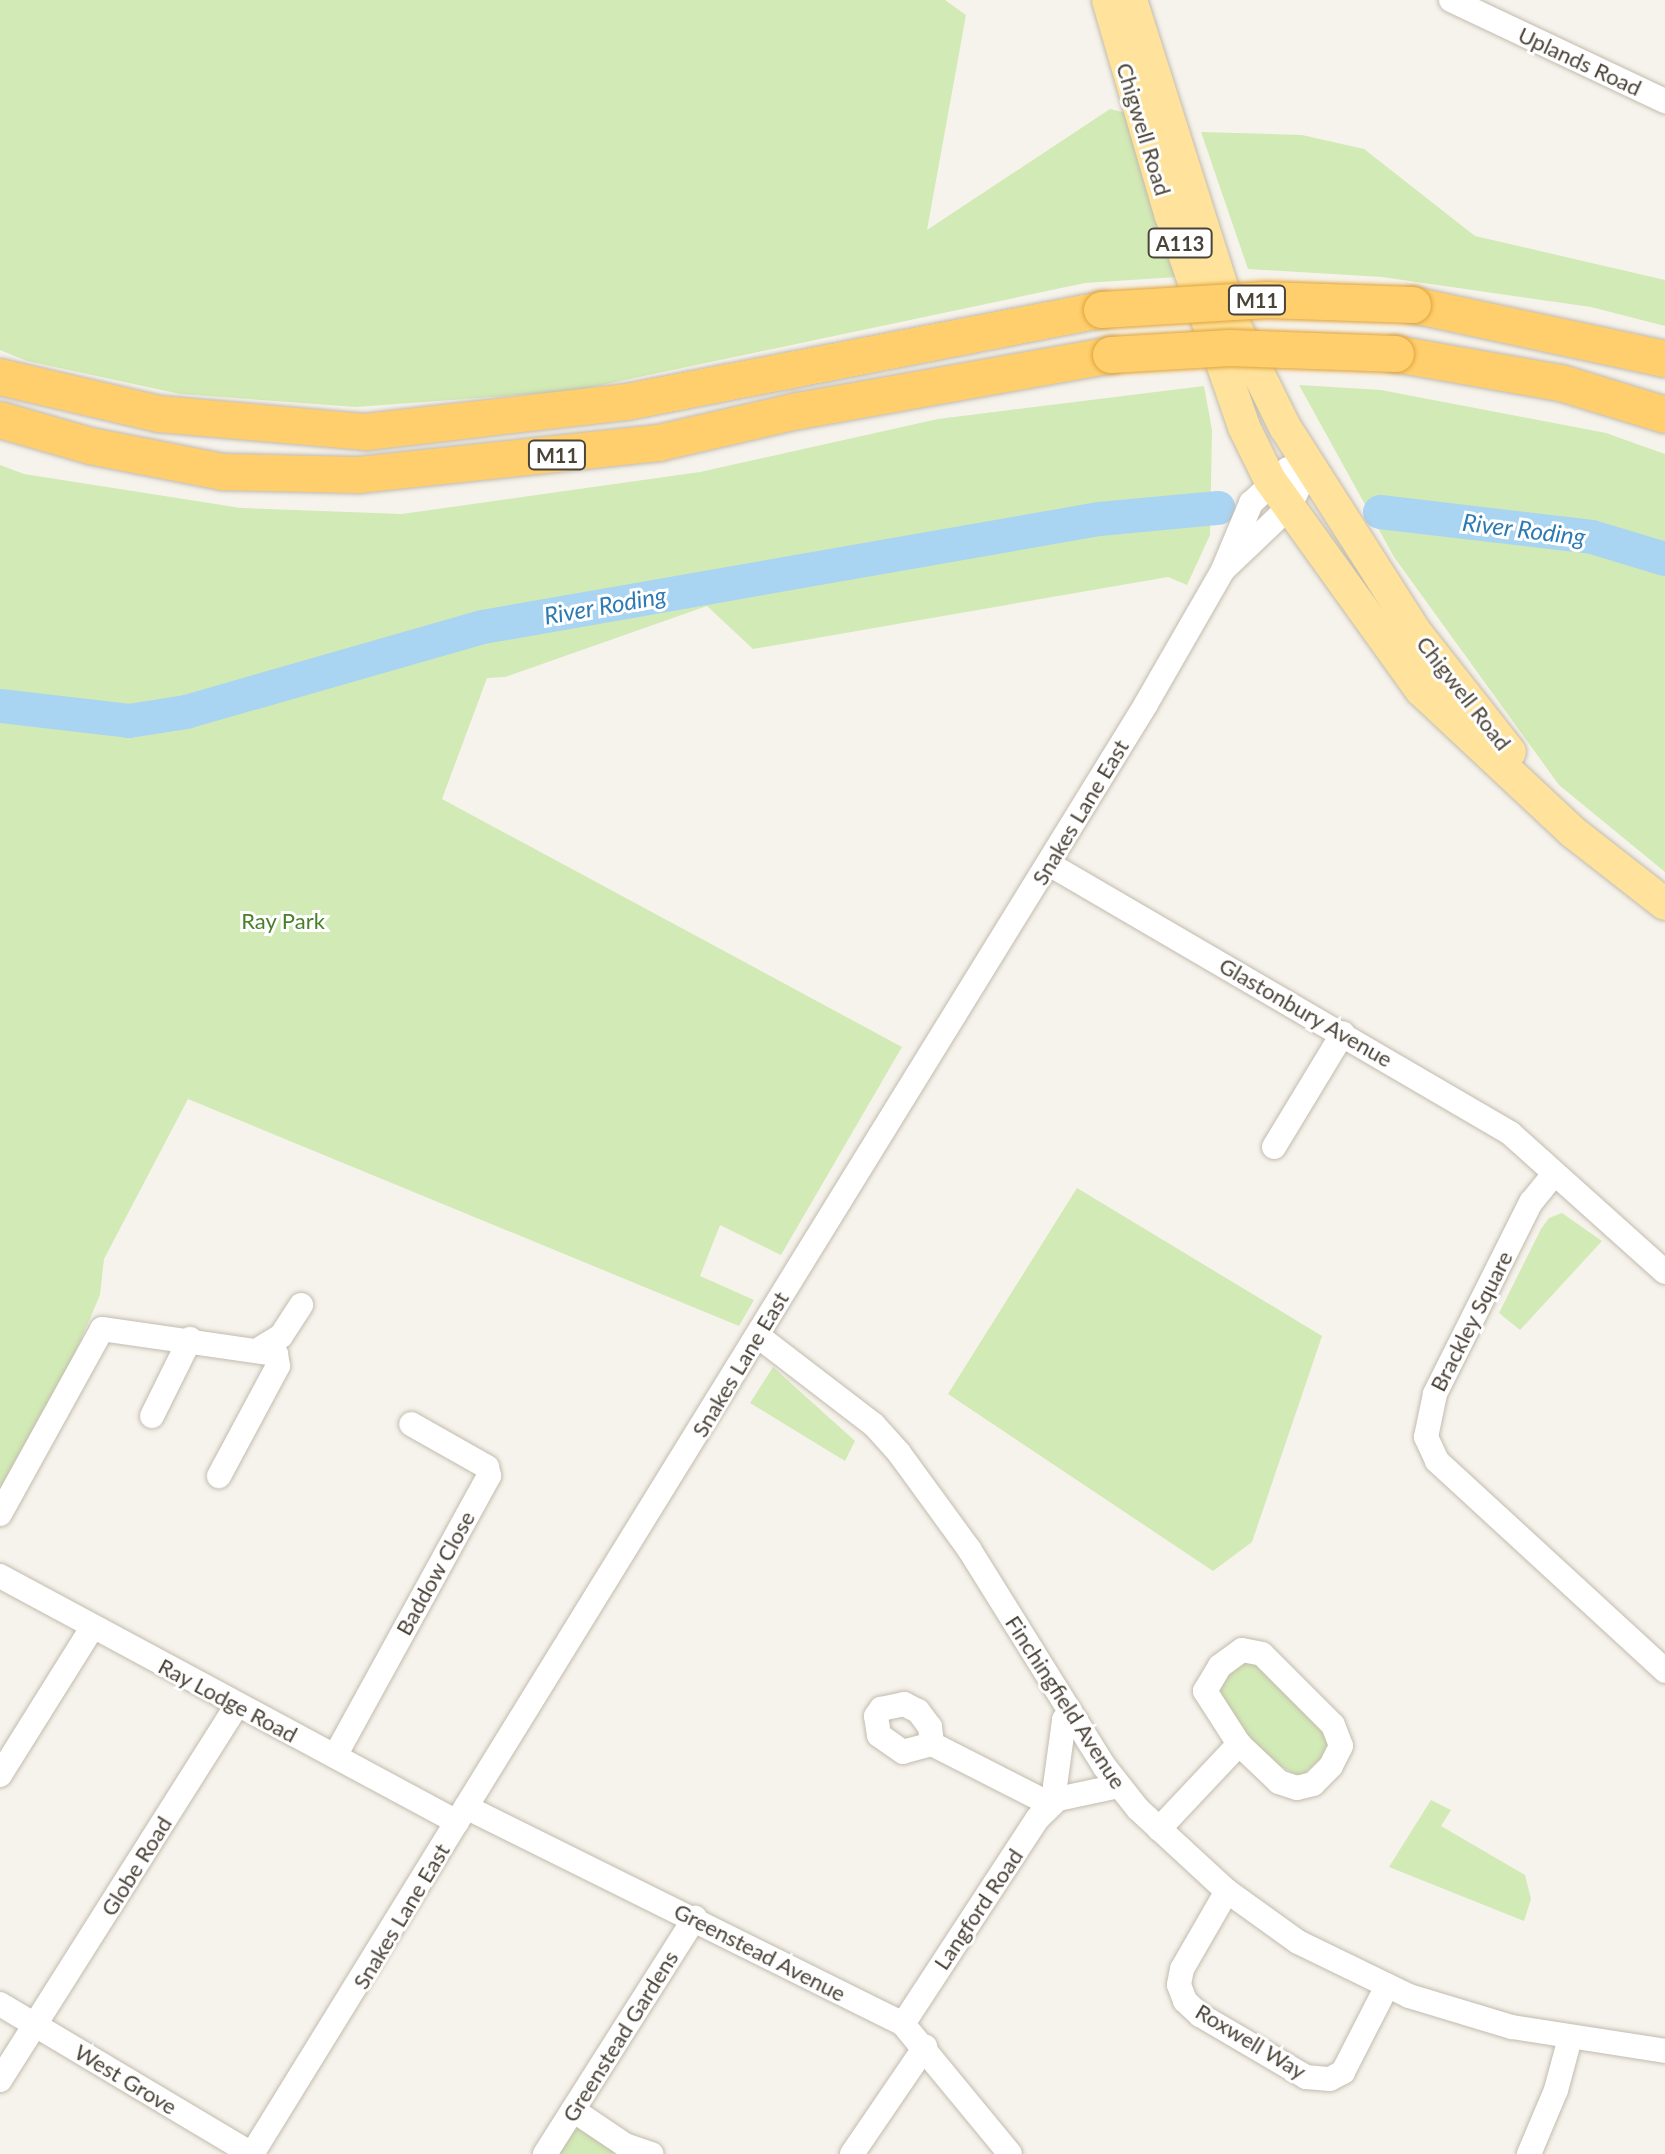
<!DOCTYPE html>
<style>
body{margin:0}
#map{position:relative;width:1665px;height:2154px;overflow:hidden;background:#f6f3ec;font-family:Lato,sans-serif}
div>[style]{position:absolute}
.green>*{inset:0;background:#d2eab5}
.river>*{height:34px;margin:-17px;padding:0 17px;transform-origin:17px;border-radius:17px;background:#a9d4f2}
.roads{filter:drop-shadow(0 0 2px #c2bbae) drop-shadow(0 0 2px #c2bbae)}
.minor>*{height:24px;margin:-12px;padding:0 12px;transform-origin:12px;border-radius:12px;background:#fff}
.major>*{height:32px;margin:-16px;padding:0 16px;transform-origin:16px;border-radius:16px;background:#ffe39c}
.highway>*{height:36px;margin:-18px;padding:0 18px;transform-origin:18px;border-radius:18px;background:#ffcf6e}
.bridges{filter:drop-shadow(0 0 2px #e0a43c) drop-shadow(0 0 2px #e0a43c)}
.highway-bridge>*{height:36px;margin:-18px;padding:0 18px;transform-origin:18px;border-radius:18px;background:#ffcf6e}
span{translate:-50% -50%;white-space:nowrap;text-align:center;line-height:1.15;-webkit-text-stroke:6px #fff;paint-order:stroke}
.shield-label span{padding:2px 6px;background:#fff;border:2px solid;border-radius:6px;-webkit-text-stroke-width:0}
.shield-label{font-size:20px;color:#4b4439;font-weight:700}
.street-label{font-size:22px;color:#4b4439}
.park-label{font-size:22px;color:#4a7f2a}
.water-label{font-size:24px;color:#2e7ab2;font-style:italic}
</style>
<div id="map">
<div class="green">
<div style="clip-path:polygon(0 0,945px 0,966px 15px,927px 230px,1110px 109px,1127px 113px,1177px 277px,1085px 283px,573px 391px,356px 407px,180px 394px,27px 361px,0 350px)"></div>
<div style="clip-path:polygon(1201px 132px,1302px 135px,1364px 149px,1475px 236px,1665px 280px,1665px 326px,1591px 307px,1382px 277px,1248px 269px)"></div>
<div style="clip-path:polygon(1299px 385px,1381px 390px,1606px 433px,1665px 454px,1665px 872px,1559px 785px,1394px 557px)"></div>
<div style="clip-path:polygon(1204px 386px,1212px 430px,1210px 535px,1187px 585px,1168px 577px,753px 649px,707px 606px,505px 677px,487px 678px,442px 799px,902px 1047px,781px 1255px,720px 1225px,700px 1276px,754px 1300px,739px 1326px,188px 1099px,104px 1259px,100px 1295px,0 1528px,0 465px,24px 474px,241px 508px,402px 514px,700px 472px,938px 419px)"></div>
<div style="clip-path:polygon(1077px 1188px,1322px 1336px,1252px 1542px,1213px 1571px,948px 1394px)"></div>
<div style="clip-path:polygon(1562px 1213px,1602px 1241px,1520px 1330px,1499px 1313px,1541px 1229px,1549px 1218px)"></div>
<div style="clip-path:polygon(773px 1367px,855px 1441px,845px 1461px,750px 1403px)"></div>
<div style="clip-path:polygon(1240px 1662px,1256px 1663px,1324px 1731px,1330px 1751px,1300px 1777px,1268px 1759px,1216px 1700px,1219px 1682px)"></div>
<div style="clip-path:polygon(1431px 1800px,1451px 1810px,1441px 1826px,1525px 1875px,1531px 1899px,1524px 1921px,1389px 1867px)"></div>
<div style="clip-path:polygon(572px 2123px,618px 2147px,613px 2154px,552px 2154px)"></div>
</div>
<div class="river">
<div style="left:1380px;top:512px;width:213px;rotate:6.7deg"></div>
<div style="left:1592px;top:537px;width:76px;rotate:16.8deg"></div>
<div style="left:0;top:706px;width:130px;rotate:6.6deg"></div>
<div style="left:129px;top:721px;width:58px;rotate:-9deg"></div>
<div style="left:186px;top:712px;width:309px;rotate:-16deg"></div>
<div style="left:483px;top:627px;width:625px;rotate:-9.94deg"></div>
<div style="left:1099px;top:519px;width:120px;rotate:-5.3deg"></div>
</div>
<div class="roads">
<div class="minor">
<div style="left:1451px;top:0;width:237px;rotate:25.3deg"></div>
<div style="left:1049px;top:864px;width:534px;rotate:30.26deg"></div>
<div style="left:1510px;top:1133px;width:208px;rotate:41.9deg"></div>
<div style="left:1274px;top:1147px;width:133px;rotate:-58.8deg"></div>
<div style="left:1554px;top:1174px;width:36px;rotate:129deg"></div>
<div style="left:1531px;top:1202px;width:215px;rotate:116.6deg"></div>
<div style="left:1435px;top:1394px;width:44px;rotate:101.8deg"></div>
<div style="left:1426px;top:1437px;width:26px;rotate:65deg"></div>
<div style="left:1437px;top:1461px;width:310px;rotate:42.6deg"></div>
<div style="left:758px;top:1336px;width:146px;rotate:37.5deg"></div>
<div style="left:874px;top:1425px;width:38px;rotate:48deg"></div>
<div style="left:899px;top:1453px;width:119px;rotate:53.9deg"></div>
<div style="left:969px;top:1549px;width:256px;rotate:58.1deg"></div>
<div style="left:1104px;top:1766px;width:55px;rotate:51.7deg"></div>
<div style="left:1138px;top:1809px;width:121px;rotate:42.7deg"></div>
<div style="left:1227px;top:1891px;width:87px;rotate:35.7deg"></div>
<div style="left:1298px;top:1942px;width:123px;rotate:25.9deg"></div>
<div style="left:1409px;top:1996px;width:108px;rotate:16.8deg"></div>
<div style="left:1512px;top:2027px;width:155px;rotate:8.9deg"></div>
<div style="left:261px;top:1348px;width:23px;rotate:-31deg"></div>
<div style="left:281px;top:1336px;width:37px;rotate:-57deg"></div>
<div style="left:152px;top:1416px;width:86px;rotate:-63.7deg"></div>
<div style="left:0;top:1514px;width:211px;rotate:-61.1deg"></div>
<div style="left:102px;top:1329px;width:176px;rotate:8.2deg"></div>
<div style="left:276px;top:1354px;width:12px;rotate:81deg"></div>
<div style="left:278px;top:1366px;width:125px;rotate:118.2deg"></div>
<div style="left:0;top:1576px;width:519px;rotate:28.29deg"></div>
<div style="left:904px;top:1704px;width:16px;rotate:27deg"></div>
<div style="left:918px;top:1711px;width:20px;rotate:53deg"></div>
<div style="left:930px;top:1727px;width:17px;rotate:83deg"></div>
<div style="left:932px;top:1744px;width:30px;rotate:165deg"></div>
<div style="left:903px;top:1752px;width:29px;rotate:-145deg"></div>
<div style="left:879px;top:1735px;width:19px;rotate:-99deg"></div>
<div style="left:876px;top:1716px;width:9px;rotate:-54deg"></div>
<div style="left:881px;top:1709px;width:24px;rotate:-12deg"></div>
<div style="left:932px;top:1744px;width:132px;rotate:27deg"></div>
<div style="left:335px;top:1756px;width:320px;rotate:-61.2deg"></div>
<div style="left:489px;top:1476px;width:9px;rotate:-103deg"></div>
<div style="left:487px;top:1467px;width:87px;rotate:-150.5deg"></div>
<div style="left:0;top:1775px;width:173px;rotate:-58deg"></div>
<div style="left:1058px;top:1799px;width:62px;rotate:-12deg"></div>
<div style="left:466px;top:1807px;width:488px;rotate:26.4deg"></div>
<div style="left:903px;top:2024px;width:168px;rotate:50.5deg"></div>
<div style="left:1159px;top:1829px;width:117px;rotate:-46.7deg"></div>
<div style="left:1239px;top:1744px;width:63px;rotate:-122.7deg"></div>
<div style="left:1205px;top:1691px;width:29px;rotate:-59deg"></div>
<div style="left:1220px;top:1666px;width:27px;rotate:-36deg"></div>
<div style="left:1242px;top:1650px;width:20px;rotate:11deg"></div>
<div style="left:1262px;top:1654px;width:100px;rotate:45deg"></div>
<div style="left:1333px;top:1725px;width:22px;rotate:69deg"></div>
<div style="left:1341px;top:1746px;width:22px;rotate:117deg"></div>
<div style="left:1331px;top:1766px;width:25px;rotate:135deg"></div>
<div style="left:1313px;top:1784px;width:16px;rotate:166deg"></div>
<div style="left:1297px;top:1788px;width:19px;rotate:-162deg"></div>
<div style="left:1279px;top:1782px;width:55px;rotate:-136.5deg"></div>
<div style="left:1227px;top:1891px;width:90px;rotate:120deg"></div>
<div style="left:1182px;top:1969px;width:16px;rotate:101deg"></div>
<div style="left:1179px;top:1985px;width:17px;rotate:69deg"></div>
<div style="left:1185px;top:2001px;width:21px;rotate:43deg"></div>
<div style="left:1200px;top:2015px;width:123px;rotate:30.3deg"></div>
<div style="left:1306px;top:2077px;width:24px;rotate:5deg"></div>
<div style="left:1330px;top:2079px;width:15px;rotate:-28deg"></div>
<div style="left:1343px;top:2072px;width:97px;rotate:-62.9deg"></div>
<div style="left:0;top:2004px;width:293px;rotate:30.8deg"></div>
<div style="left:903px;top:2024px;width:246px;rotate:-56.8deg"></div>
<div style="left:1038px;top:1818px;width:28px;rotate:-44deg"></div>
<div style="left:1058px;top:1799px;width:13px;rotate:-103deg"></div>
<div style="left:1055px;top:1786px;width:67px;rotate:-82.2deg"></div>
<div style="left:1064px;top:1720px;width:7px;rotate:-34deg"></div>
<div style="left:0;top:2080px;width:442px;rotate:-57.7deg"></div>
<div style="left:573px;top:2110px;width:63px;rotate:33.9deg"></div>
<div style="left:625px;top:2145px;width:28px;rotate:19deg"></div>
<div style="left:252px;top:2154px;width:1703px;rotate:-58.34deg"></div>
<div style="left:1146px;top:704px;width:155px;rotate:-60.1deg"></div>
<div style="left:1223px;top:570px;width:73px;rotate:-67.3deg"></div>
<div style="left:1251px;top:503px;width:50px;rotate:-42.6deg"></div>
<div style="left:1288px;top:469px;width:20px"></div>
<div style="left:1308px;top:469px;width:42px;rotate:116.6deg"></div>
<div style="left:1289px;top:507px;width:91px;rotate:136.3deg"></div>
<div style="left:545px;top:2154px;width:280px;rotate:-57.6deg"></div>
<div style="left:852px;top:2154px;width:130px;rotate:-55.7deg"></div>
<div style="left:1529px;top:2154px;width:69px;rotate:-67.1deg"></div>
<div style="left:1556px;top:2090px;width:54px;rotate:-74.9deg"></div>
</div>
<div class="major">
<div style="left:1108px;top:0;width:222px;rotate:73.8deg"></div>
<div style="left:1170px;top:213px;width:226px;rotate:70.9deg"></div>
<div style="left:1244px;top:427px;width:59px;rotate:63.9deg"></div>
<div style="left:1270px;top:480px;width:259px;rotate:54.3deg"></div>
<div style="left:1421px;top:690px;width:209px;rotate:43.1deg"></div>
<div style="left:1574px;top:833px;width:115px;rotate:38deg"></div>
<div style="left:1131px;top:0;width:338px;rotate:72.4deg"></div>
<div style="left:1233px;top:322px;width:117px;rotate:63.7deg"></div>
<div style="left:1285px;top:427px;width:246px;rotate:57.5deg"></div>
<div style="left:1417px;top:634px;width:150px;rotate:51.8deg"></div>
</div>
<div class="highway">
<div style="left:1413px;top:305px;width:258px;rotate:12.1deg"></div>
<div style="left:1396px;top:354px;width:168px;rotate:10deg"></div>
<div style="left:1561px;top:383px;width:109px;rotate:17.1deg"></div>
<div style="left:0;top:377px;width:163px;rotate:13.1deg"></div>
<div style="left:159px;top:414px;width:208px;rotate:5deg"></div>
<div style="left:366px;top:432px;width:263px;rotate:-6.6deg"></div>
<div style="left:627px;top:402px;width:484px;rotate:-11deg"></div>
<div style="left:0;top:420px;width:94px;rotate:16.1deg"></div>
<div style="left:90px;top:446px;width:136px;rotate:11.1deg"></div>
<div style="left:223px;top:472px;width:136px;rotate:1.3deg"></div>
<div style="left:359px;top:475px;width:302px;rotate:-6.1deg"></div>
<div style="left:659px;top:443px;width:143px;rotate:-13deg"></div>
<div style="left:798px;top:411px;width:318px;rotate:-10.1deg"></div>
</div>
</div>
<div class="bridges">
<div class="highway-bridge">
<div style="left:1102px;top:310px;width:165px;rotate:-3.5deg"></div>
<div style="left:1267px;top:300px;width:146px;rotate:2deg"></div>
<div style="left:1111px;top:355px;width:119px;rotate:-3.4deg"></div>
<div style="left:1230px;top:348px;width:166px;rotate:2.1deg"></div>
</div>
</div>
<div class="shield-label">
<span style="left:1180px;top:243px">A113</span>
<span style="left:1257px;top:300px">M11</span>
<span style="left:557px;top:455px">M11</span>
</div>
<div class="street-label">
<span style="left:1580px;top:61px;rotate:25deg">Uplands Road</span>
<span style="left:1144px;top:129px;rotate:73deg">Chigwell Road</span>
<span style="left:1464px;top:693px;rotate:52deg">Chigwell Road</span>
<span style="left:1080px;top:812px;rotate:-59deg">Snakes Lane East</span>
<span style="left:1306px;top:1012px;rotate:30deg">Glastonbury Avenue</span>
<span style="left:1471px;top:1321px;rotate:-63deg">Brackley Square</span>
<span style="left:740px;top:1364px;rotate:-59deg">Snakes Lane East</span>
<span style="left:435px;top:1573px;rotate:-61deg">Baddow Close</span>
<span style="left:228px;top:1700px;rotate:28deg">Ray Lodge Road</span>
<span style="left:1066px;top:1702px;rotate:57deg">Finchingfield Avenue</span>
<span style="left:136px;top:1866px;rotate:-58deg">Globe Road</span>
<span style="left:978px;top:1909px;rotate:-56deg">Langford Road</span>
<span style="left:401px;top:1916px;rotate:-59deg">Snakes Lane East</span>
<span style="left:760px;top:1952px;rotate:27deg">Greenstead Avenue</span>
<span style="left:620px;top:2036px;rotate:-58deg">Greenstead Gardens</span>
<span style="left:1251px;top:2041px;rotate:31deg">Roxwell Way</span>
<span style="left:126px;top:2079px;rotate:31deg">West Grove</span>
</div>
<div class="park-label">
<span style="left:283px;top:921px">Ray Park</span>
</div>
<div class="water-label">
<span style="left:1524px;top:529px;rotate:7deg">River Roding</span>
<span style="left:605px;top:605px;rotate:-10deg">River Roding</span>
</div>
</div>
